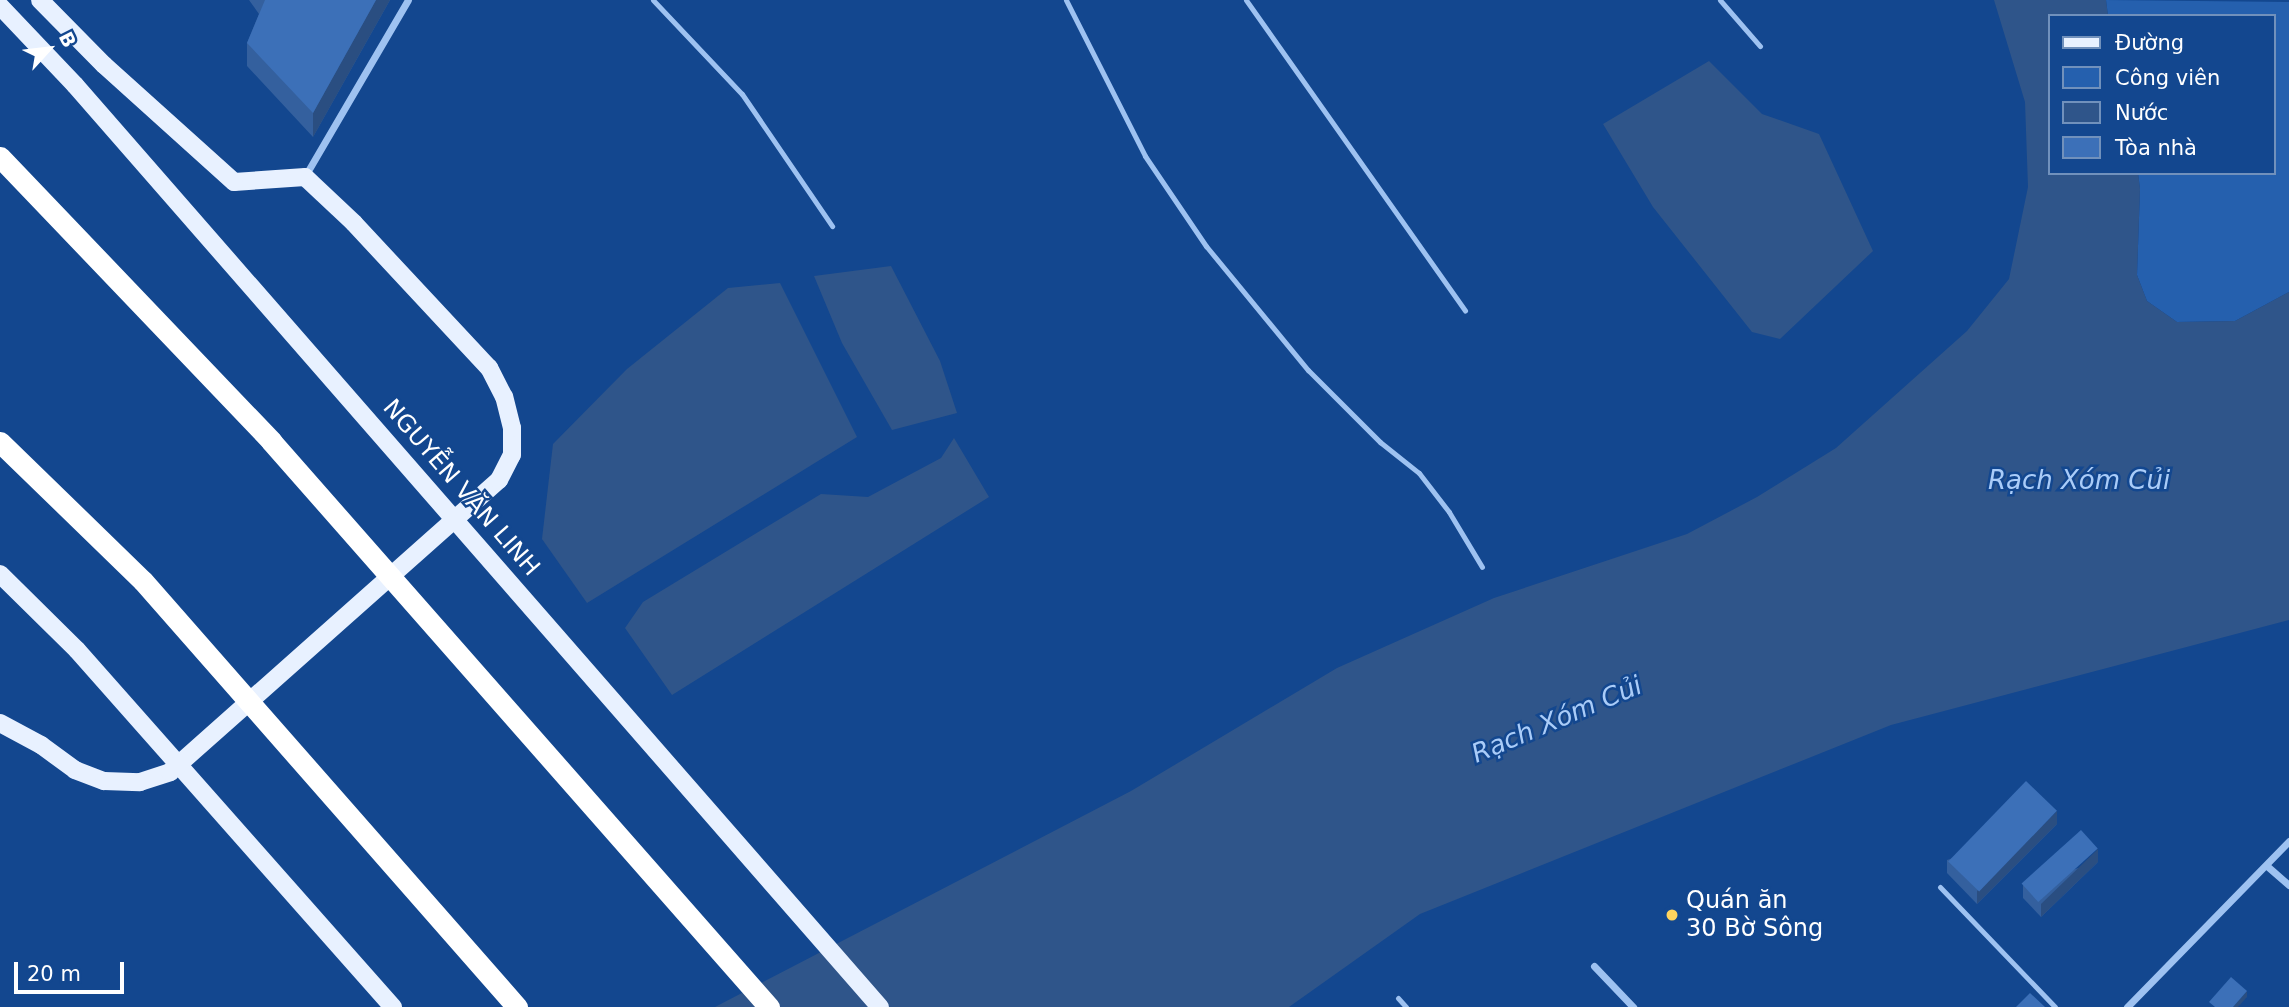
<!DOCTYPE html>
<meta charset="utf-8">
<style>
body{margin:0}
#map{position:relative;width:2289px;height:1007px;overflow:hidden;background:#13478f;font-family:"DejaVu Sans",sans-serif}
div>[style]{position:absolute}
.green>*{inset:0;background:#2560ae}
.water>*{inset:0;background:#2f558a}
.lane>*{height:5px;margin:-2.5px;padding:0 2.5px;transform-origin:2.5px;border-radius:2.5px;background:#9ec2f1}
.street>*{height:7px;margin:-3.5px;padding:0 3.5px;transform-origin:3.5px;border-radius:3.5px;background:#9ec2f1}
.primary>*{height:18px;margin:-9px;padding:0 9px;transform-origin:9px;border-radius:9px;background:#e8f1ff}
.highway>*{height:21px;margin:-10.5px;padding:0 10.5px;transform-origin:10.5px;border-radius:10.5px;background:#fff}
.wall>*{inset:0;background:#34609e}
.shaded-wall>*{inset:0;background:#2a4e81}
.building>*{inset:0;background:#3c70b8;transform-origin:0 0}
.dots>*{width:19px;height:19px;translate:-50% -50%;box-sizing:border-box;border:4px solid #13478f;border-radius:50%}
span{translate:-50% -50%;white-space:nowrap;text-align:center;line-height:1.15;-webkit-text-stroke:5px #13478f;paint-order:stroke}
.street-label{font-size:24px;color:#fff}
.poi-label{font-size:24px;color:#fff}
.left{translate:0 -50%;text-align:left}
.water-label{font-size:26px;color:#aaccf8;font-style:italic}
.legend{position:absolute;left:2048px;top:14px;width:228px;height:161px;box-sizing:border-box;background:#13478f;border:2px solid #7191bc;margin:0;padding:9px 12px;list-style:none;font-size:21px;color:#fff}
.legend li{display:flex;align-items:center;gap:14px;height:35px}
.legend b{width:35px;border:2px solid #7191bc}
.north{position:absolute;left:14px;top:14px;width:70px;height:70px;-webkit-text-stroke:5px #13478f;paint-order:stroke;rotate:63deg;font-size:19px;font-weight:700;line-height:28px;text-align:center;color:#fff}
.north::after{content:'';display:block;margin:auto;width:24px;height:32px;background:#fff;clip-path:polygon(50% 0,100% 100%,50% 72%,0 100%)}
.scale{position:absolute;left:14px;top:962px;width:110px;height:32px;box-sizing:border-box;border:4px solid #fff;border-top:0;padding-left:9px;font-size:21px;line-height:24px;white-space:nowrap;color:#fff;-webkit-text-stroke:5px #13478f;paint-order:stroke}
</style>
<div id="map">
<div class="green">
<div style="clip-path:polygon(2106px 0,2289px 2px,2289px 292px,2235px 321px,2177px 322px,2147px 301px,2137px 275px,2140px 189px,2138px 173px,2273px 173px,2273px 16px,2108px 16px)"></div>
</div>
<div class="water">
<div style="clip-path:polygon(1994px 0,2106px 0,2108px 16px,2049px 16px,2049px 173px,2138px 173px,2140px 189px,2137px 275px,2147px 301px,2177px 322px,2235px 321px,2289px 292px,2289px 620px,1891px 725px,1420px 914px,1289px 1007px,715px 1007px,1131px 791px,1337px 668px,1494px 598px,1687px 534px,1757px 497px,1836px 448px,1967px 331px,2009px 279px,2028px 187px,2025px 102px)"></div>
<div style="clip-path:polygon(1709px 61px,1762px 114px,1819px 134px,1873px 251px,1780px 339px,1752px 332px,1653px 207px,1603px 124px)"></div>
<div style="clip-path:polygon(891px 266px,940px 361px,957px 413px,892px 430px,842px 343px,814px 276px)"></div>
<div style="clip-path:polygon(780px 283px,857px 437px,587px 603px,542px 539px,553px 444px,627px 369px,728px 288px)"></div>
<div style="clip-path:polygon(954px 438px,989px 497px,672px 695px,625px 628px,643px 602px,821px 494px,868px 497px,941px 458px)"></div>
</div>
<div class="lane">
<div style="left:653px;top:0;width:129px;rotate:46.6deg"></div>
<div style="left:742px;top:94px;width:160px;rotate:55.7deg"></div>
<div style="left:1066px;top:0;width:175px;rotate:63.1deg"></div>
<div style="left:1145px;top:156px;width:109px;rotate:55.9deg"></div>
<div style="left:1206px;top:246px;width:161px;rotate:50.6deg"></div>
<div style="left:1308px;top:370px;width:102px;rotate:45deg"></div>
<div style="left:1380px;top:442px;width:50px;rotate:38.5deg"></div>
<div style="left:1419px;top:473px;width:49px;rotate:52.4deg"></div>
<div style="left:1449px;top:512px;width:64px;rotate:59deg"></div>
<div style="left:1246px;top:0;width:380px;rotate:54.8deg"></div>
<div style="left:1720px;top:0;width:61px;rotate:49deg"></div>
<div style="left:1940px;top:887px;width:166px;rotate:46.2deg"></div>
<div style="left:1398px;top:998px;width:12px;rotate:48deg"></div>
</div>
<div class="street">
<div style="left:305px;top:176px;width:204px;rotate:-59.7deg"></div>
<div style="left:2267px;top:866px;width:29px;rotate:41deg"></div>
<div style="left:1594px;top:966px;width:57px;rotate:46.4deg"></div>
<div style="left:2127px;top:1007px;width:232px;rotate:-45.7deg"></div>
</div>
<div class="primary">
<div style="left:0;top:6px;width:109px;rotate:46.5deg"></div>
<div style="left:75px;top:85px;width:1224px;rotate:48.88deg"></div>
<div style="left:0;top:574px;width:108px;rotate:44.6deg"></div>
<div style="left:77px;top:650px;width:477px;rotate:48.5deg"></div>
<div style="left:0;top:723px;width:47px;rotate:28.2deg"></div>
<div style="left:41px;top:745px;width:42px;rotate:36.3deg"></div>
<div style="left:75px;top:770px;width:31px;rotate:21deg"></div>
<div style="left:104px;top:781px;width:36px;rotate:2deg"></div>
<div style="left:140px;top:782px;width:32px;rotate:-18deg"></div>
<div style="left:170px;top:772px;width:440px;rotate:-41.6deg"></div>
<div style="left:499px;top:480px;width:28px;rotate:-63deg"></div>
<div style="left:512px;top:455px;width:27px;rotate:-90deg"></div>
<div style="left:512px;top:428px;width:32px;rotate:-104deg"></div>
<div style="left:504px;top:397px;width:33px;rotate:-117deg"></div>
<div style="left:489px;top:368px;width:198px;rotate:-133deg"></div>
<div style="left:354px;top:223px;width:67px;rotate:-136.8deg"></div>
<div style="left:305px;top:177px;width:71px;rotate:176deg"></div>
<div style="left:234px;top:182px;width:175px;rotate:-138deg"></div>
<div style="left:104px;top:65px;width:91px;rotate:-134.6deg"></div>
</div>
<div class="highway">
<div style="left:0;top:157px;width:393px;rotate:46.3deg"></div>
<div style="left:271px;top:441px;width:754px;rotate:48.66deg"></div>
<div style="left:0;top:442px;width:199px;rotate:44.2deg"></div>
<div style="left:143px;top:581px;width:567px;rotate:48.72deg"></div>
</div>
<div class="wall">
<div style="clip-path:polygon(249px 0,390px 0,313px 137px,247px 66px,247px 43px,259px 14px)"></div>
<div style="clip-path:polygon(2057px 824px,1977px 904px,1947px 873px,1947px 860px)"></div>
<div style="clip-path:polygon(2098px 862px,2041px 917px,2023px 898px,2023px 885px)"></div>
</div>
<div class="shaded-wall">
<div style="clip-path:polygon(376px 0,390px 0,313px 137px,313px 113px)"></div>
<div style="clip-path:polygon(2057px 811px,2057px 824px,1977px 904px,1977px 891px)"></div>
<div style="clip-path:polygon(2098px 849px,2098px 862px,2041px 917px,2041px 904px)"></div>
<div style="clip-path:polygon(2247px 991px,2247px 997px,2238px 1007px,2233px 1007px)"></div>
</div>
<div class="building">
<div style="clip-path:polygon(265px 0,376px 0,313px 113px,247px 43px)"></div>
<div style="left:2026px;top:781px;width:43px;height:112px;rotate:44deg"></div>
<div style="left:2081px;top:830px;width:25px;height:80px;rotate:48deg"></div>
<div style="clip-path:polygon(2231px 977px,2247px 991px,2233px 1007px,2215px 1007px,2209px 1002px)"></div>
<div style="clip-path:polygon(2030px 993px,2045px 1007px,2016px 1007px)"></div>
</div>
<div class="dots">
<div style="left:1672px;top:915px;background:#ffd45e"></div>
</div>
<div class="street-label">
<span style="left:461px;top:488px;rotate:49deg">NGUYỄN VĂN LINH</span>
</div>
<div class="poi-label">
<span class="left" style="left:1686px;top:915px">Quán ăn<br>30 Bờ Sông</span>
</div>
<div class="water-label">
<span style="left:2079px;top:481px">Rạch Xóm Củi</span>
<span style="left:1557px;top:720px;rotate:-23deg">Rạch Xóm Củi</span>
</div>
<ul class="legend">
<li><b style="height:9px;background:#e8f1ff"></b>Đường</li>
<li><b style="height:19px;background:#2560ae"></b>Công viên</li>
<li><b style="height:19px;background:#2f558a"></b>Nước</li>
<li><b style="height:19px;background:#3c70b8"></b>Tòa nhà</li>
</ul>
<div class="north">B</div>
<div class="scale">20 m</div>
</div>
